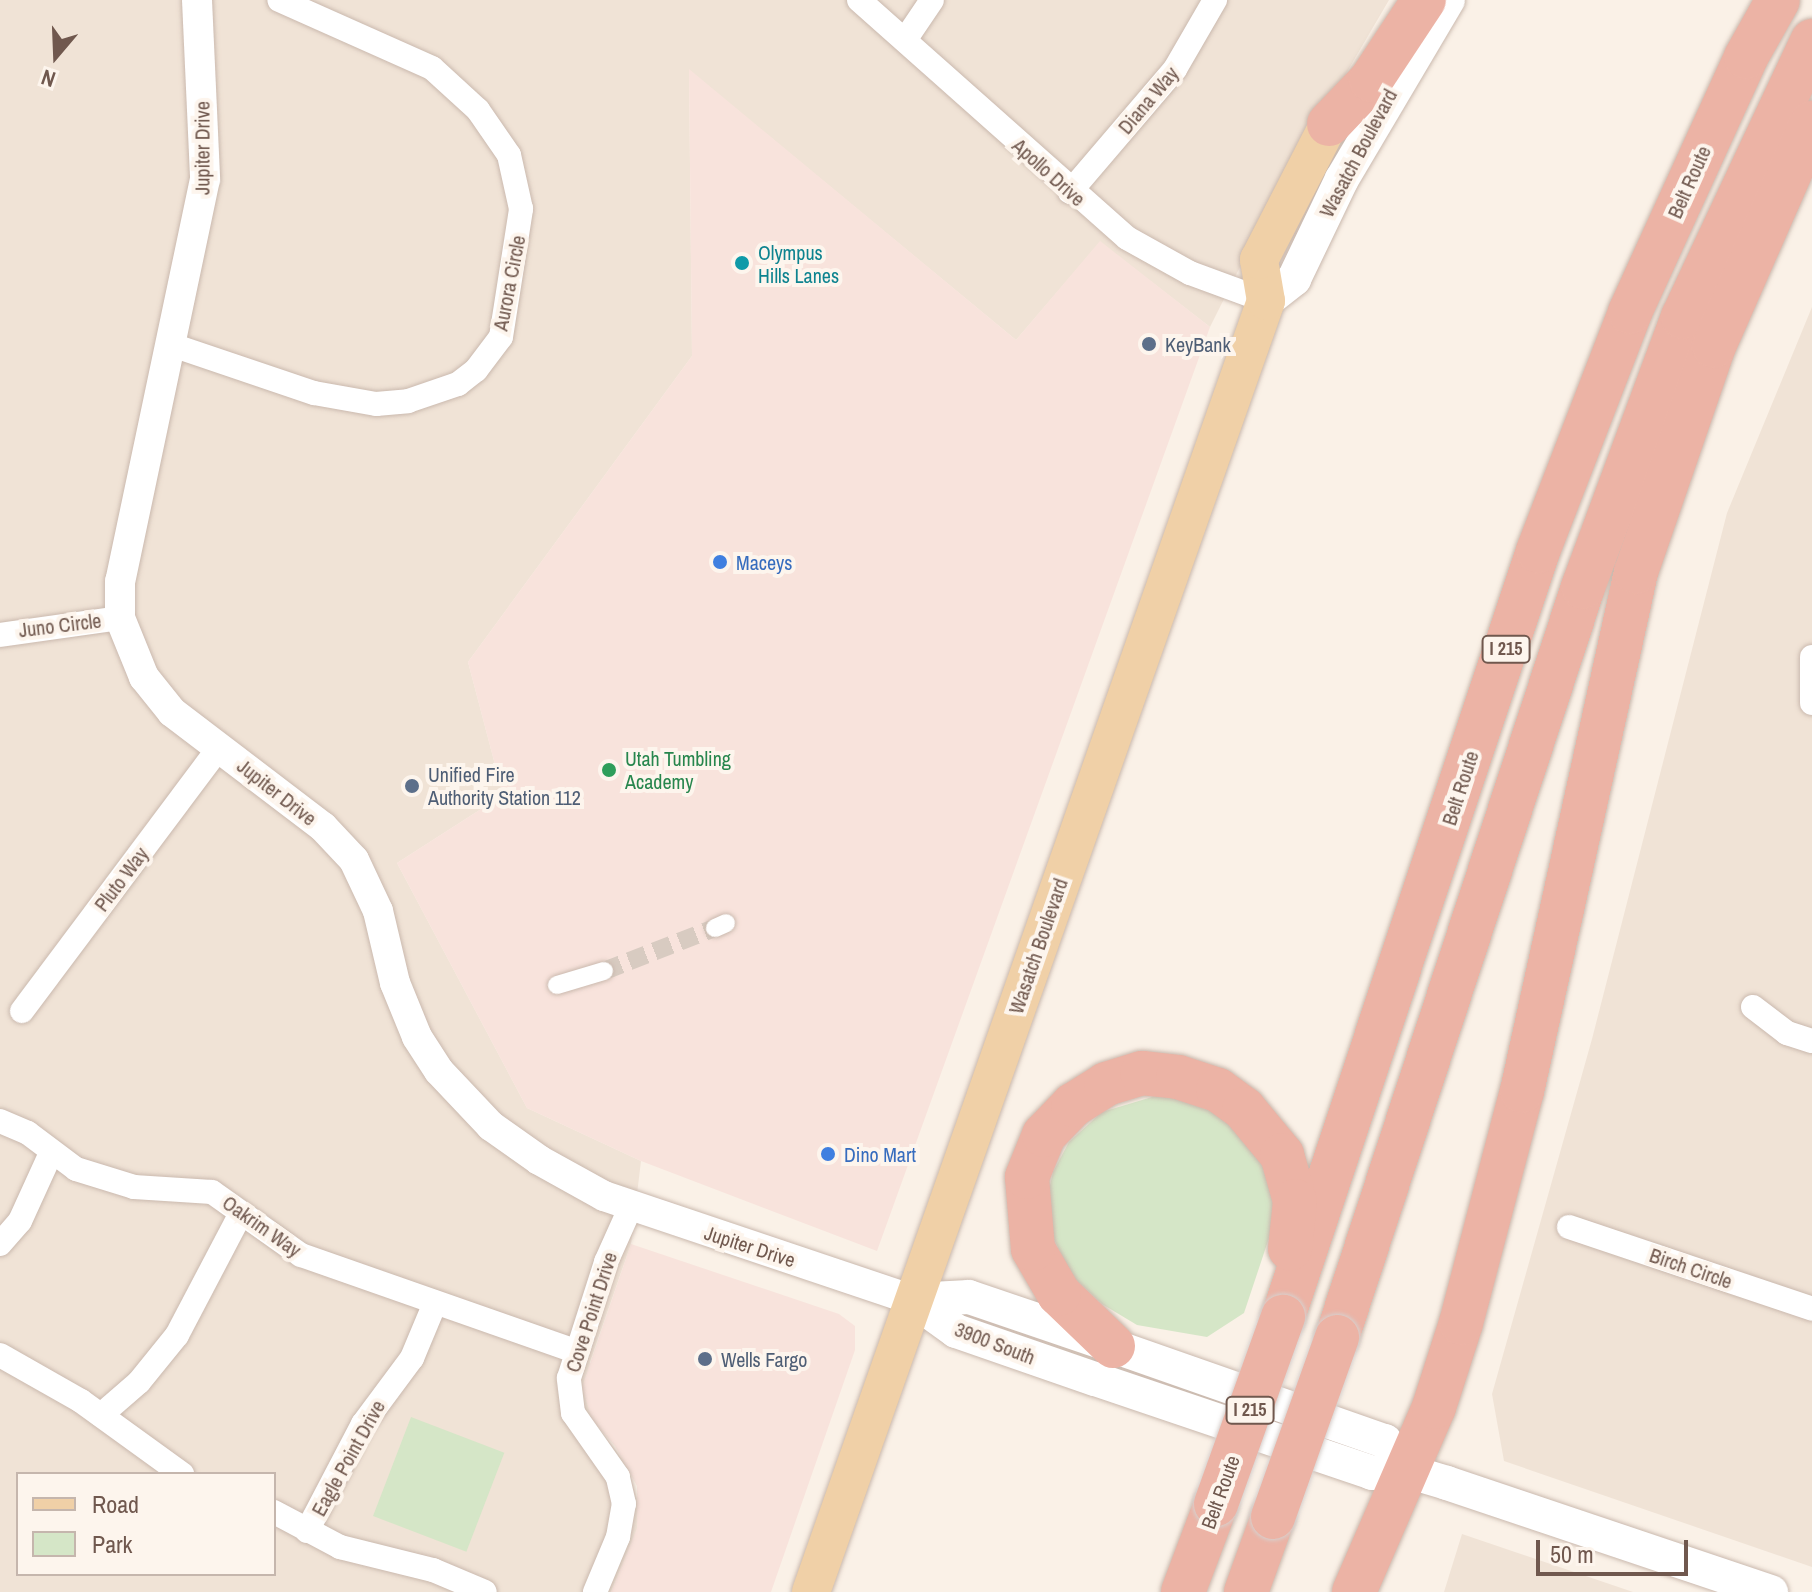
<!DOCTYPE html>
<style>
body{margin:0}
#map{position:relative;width:1812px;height:1592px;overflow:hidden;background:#faf1e7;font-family:"Archivo Narrow",sans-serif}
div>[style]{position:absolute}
.residential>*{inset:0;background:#f0e3d6}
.commercial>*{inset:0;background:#f8e3dc}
.green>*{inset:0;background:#d5e6c7;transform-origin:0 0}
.pedestrian-tunnel>*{height:18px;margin-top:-9px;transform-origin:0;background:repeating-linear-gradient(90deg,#d8cbc1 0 18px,transparent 0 27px)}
.roads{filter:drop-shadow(0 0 2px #cab9ae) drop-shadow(0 0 2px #cab9ae)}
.pedestrian>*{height:18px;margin:-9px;padding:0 9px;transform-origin:9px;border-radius:9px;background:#fff}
.minor>*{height:24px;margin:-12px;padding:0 12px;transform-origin:12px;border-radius:12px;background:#fff}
.tertiary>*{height:30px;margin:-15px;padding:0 15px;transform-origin:15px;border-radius:15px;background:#fff}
.secondary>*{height:34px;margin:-17px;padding:0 17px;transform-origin:17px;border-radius:17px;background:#fff}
.primary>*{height:38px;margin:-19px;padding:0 19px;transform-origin:19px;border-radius:19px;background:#f0d0a7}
.motorway>*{height:44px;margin:-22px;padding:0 22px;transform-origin:22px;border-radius:22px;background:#ecb3a5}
.bridges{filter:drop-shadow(0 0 2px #d7d0cd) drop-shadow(0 0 2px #d7d0cd)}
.motorway-bridge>*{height:44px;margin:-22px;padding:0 22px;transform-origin:22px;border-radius:22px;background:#ecb3a5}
.dots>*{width:22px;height:22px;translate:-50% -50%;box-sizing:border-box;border:4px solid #fdf5ed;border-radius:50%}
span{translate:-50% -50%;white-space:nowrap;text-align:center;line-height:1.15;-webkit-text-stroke:8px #fdf5ed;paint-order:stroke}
.shield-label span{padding:2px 6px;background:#fdf5ed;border:2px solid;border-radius:6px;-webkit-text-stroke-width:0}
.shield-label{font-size:18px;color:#70584e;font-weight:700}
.street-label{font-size:20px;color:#70584e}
.culture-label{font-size:20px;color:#0d838f}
.left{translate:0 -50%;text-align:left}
.service-label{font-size:20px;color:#4e5e75}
.shop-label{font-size:20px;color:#366cbe}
.leisure-label{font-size:20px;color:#27864d}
.legend{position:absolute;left:16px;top:1472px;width:260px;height:104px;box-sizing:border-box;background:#fdf5ed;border:2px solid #c5b6ad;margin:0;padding:10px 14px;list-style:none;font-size:24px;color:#70584e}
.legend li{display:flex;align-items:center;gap:16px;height:40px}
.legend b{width:40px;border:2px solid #c5b6ad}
.north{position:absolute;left:16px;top:16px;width:80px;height:80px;-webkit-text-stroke:6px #fdf5ed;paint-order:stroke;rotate:199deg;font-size:22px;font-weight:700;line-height:32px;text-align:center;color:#70584e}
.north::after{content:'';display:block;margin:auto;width:28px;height:36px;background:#70584e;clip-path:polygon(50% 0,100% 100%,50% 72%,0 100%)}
.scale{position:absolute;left:1536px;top:1540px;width:152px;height:36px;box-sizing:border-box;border:4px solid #70584e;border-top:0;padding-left:10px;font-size:24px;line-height:28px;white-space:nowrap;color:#70584e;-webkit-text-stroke:6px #fdf5ed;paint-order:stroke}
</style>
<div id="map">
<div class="residential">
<div style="clip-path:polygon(evenodd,0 0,1389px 0,1282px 183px,1210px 327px,1100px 242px,1016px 340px,689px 70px,692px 356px,468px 662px,503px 795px,397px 863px,527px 1108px,641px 1161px,631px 1244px,590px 1362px,592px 1420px,627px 1465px,639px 1506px,638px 1528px,611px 1592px,0 1592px,0 0,18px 1474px,274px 1474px,274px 1574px,18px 1574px,18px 1474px)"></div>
<div style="clip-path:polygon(1812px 307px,1812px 1567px,1504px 1461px,1492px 1394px,1592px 1039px,1727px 513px)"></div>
<div style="clip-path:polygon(1462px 1534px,1633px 1592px,1444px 1592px)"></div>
</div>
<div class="commercial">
<div style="clip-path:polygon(689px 69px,1016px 340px,1100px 241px,1210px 327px,877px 1251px,641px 1161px,527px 1108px,397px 863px,503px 795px,468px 662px,692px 356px)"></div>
<div style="clip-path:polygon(631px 1244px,839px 1314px,855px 1326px,855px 1350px,771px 1592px,611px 1592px,637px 1528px,637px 1486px,615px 1446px,592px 1420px,582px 1387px)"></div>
</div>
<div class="green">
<div style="clip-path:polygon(1162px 1094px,1237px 1120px,1277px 1187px,1275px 1220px,1244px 1313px,1207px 1337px,1137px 1325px,1102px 1304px,1071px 1275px,1043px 1216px,1053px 1172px,1069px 1142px,1102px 1112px)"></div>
<div style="left:411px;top:1417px;width:100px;height:106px;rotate:21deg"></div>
</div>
<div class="pedestrian-tunnel">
<div style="left:604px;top:971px;width:119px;rotate:-21.2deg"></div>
</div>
<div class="roads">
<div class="pedestrian">
<div style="left:715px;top:928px;width:12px;rotate:-24deg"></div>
<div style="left:557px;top:985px;width:49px;rotate:-16.6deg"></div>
</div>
<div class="minor">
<div style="left:859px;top:0;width:358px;rotate:41.6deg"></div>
<div style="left:1127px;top:238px;width:72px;rotate:29.1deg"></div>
<div style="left:1190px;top:273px;width:81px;rotate:20.2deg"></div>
<div style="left:905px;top:40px;width:48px;rotate:-56deg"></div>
<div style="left:1070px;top:192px;width:162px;rotate:-49.5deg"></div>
<div style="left:1175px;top:69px;width:80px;rotate:-59.9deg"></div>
<div style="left:172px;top:345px;width:150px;rotate:18.7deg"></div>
<div style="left:314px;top:393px;width:63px;rotate:10.1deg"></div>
<div style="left:376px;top:404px;width:32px;rotate:-5deg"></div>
<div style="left:408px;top:401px;width:53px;rotate:-18.8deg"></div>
<div style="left:458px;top:384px;width:23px;rotate:-38deg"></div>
<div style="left:476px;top:370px;width:41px;rotate:-52.9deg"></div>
<div style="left:501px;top:337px;width:130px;rotate:-81.1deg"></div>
<div style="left:521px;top:209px;width:55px;rotate:-102.5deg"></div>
<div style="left:509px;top:155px;width:55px;rotate:-124.6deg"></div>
<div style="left:478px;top:110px;width:62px;rotate:-137.6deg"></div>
<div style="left:432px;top:68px;width:167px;rotate:-156deg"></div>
<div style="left:0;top:635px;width:121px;rotate:-8.1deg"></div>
<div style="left:1812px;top:657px;width:46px;rotate:90deg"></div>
<div style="left:1753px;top:1007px;width:43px;rotate:37.4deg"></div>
<div style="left:1787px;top:1033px;width:26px;rotate:18deg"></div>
<div style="left:22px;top:1011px;width:329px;rotate:-53.2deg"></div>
<div style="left:0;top:1121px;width:30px;rotate:23deg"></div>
<div style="left:28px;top:1133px;width:60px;rotate:36.9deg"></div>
<div style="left:76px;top:1169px;width:61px;rotate:17.2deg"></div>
<div style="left:134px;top:1187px;width:78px;rotate:3.7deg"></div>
<div style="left:212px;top:1192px;width:109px;rotate:35.3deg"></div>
<div style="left:301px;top:1255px;width:290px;rotate:19.3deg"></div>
<div style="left:1569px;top:1227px;width:256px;rotate:18.6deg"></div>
<div style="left:0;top:1244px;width:30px;rotate:-49deg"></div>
<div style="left:20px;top:1221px;width:75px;rotate:-65.5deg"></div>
<div style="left:0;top:1355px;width:93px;rotate:29.6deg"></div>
<div style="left:81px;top:1401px;width:125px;rotate:35.9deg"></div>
<div style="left:101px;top:1415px;width:50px;rotate:-41deg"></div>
<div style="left:139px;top:1382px;width:60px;rotate:-51deg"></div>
<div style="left:177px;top:1335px;width:136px;rotate:-62.3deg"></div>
<div style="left:274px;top:1512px;width:75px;rotate:27.9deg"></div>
<div style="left:340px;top:1547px;width:96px;rotate:13.9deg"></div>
<div style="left:433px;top:1570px;width:56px;rotate:22.9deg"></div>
<div style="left:307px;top:1531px;width:121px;rotate:-62.4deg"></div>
<div style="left:363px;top:1424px;width:82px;rotate:-53.4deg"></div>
<div style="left:412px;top:1358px;width:60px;rotate:-67.3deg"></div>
<div style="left:595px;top:1592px;width:60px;rotate:-67.3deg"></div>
<div style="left:618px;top:1537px;width:34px;rotate:-80deg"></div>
<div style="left:624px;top:1504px;width:28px;rotate:-103deg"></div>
<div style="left:618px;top:1477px;width:78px;rotate:-125.1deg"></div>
<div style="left:573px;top:1413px;width:35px;rotate:-97deg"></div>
<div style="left:569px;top:1378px;width:122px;rotate:-72.3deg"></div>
<div style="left:606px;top:1262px;width:61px;rotate:-65.9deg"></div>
</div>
<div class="tertiary">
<div style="left:197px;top:0;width:179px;rotate:87.4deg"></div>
<div style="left:205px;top:179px;width:411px;rotate:101.9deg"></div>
<div style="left:120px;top:581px;width:37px;rotate:90deg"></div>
<div style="left:120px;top:618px;width:64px;rotate:67.9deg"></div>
<div style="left:144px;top:677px;width:45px;rotate:51.3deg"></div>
<div style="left:172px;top:712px;width:190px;rotate:37.3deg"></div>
<div style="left:323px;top:827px;width:45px;rotate:46.8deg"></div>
<div style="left:354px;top:860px;width:56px;rotate:64.8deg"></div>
<div style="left:378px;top:911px;width:74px;rotate:76.7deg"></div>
<div style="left:395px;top:983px;width:58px;rotate:67.8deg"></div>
<div style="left:417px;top:1037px;width:40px;rotate:57.1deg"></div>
<div style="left:439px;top:1071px;width:76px;rotate:46.6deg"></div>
<div style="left:491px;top:1126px;width:59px;rotate:35.3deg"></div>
<div style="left:539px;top:1160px;width:74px;rotate:29deg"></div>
<div style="left:604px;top:1196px;width:326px;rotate:18.6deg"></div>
</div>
<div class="secondary">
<div style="left:1266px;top:301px;width:36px;rotate:-38deg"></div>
<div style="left:1294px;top:279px;width:111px;rotate:-64.4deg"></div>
<div style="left:1342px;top:179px;width:208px;rotate:-59.4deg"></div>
<div style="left:913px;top:1300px;width:53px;rotate:35.8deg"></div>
<div style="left:956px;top:1331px;width:147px;rotate:19.1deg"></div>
<div style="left:1095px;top:1379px;width:293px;rotate:18.7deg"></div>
<div style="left:1372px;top:1473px;width:35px;rotate:-3deg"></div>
<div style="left:1407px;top:1471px;width:42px;rotate:16.7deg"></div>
<div style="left:1447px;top:1483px;width:342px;rotate:18.6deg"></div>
<div style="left:913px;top:1300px;width:56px;rotate:-3.1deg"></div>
<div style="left:969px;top:1297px;width:152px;rotate:18.8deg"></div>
<div style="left:1113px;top:1346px;width:288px;rotate:19.3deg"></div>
<div style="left:1385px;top:1441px;width:37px;rotate:54deg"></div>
</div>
<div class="primary">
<div style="left:811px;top:1592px;width:1369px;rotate:-70.59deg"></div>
<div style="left:1266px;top:301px;width:42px;rotate:-99.7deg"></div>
<div style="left:1259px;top:260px;width:153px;rotate:-62.8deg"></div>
</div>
<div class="motorway">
<div style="left:1329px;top:124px;width:61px;rotate:-46.3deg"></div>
<div style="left:1371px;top:80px;width:96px;rotate:-56.5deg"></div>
<div style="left:1283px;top:1317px;width:807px;rotate:-71.59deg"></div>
<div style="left:1538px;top:551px;width:256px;rotate:-68.9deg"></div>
<div style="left:1630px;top:312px;width:280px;rotate:-65.5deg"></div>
<div style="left:1746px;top:57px;width:65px;rotate:-60.7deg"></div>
<div style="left:1337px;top:1337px;width:789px;rotate:-71.84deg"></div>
<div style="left:1583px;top:587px;width:288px;rotate:-69.7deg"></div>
<div style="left:1683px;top:317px;width:305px;rotate:-64.9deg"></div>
<div style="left:1113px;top:1346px;width:75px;rotate:-136.1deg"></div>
<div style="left:1059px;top:1294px;width:52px;rotate:-120deg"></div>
<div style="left:1033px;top:1249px;width:72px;rotate:-94.8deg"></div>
<div style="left:1027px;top:1177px;width:45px;rotate:-68deg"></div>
<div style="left:1044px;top:1135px;width:42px;rotate:-46deg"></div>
<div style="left:1073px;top:1105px;width:39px;rotate:-32deg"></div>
<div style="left:1106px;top:1084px;width:38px;rotate:-17deg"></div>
<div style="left:1142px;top:1073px;width:36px;rotate:6deg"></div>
<div style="left:1178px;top:1077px;width:42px;rotate:18deg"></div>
<div style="left:1218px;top:1090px;width:32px;rotate:36deg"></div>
<div style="left:1244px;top:1109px;width:60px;rotate:50.4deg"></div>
<div style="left:1282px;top:1155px;width:48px;rotate:74.2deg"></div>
<div style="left:1295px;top:1201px;width:48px;rotate:95.9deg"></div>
<div style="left:1183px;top:1592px;width:94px;rotate:-69.4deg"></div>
<div style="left:1246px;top:1592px;width:80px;rotate:-70.2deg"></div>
<div style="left:1354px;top:1592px;width:202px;rotate:-66.6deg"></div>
<div style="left:1434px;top:1407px;width:88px;rotate:-72.2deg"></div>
<div style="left:1461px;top:1323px;width:240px;rotate:-75.3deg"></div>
<div style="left:1522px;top:1091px;width:531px;rotate:-77.61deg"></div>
<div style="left:1636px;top:572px;width:239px;rotate:-71deg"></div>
<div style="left:1714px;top:346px;width:244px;rotate:-66.3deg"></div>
</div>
</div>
<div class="bridges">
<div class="motorway-bridge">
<div style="left:1216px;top:1504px;width:199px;rotate:-70.3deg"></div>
<div style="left:1273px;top:1517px;width:191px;rotate:-70.4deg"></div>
</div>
</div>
<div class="dots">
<div style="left:742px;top:263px;background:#0f9aa8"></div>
<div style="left:1149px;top:344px;background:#5c6f8a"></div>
<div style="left:720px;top:562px;background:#3f7fe0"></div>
<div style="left:609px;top:770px;background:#2e9e5b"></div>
<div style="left:412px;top:786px;background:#5c6f8a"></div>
<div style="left:828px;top:1154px;background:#3f7fe0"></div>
<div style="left:705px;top:1359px;background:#5c6f8a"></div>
</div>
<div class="shield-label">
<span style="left:1506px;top:649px">I 215</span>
<span style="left:1250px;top:1410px">I 215</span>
</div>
<div class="street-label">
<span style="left:1148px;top:100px;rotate:-50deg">Diana Way</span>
<span style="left:202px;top:148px;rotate:-90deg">Jupiter Drive</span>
<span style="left:1358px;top:153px;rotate:-62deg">Wasatch Boulevard</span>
<span style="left:1049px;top:172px;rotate:42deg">Apollo Drive</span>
<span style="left:1689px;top:182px;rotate:-66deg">Belt Route</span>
<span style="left:509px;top:283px;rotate:-79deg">Aurora Circle</span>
<span style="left:60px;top:625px;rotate:-7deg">Juno Circle</span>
<span style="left:1460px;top:788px;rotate:-72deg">Belt Route</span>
<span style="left:277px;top:792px;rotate:38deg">Jupiter Drive</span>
<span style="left:121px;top:879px;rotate:-53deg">Pluto Way</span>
<span style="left:1038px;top:946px;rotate:-71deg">Wasatch Boulevard</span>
<span style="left:262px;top:1226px;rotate:35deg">Oakrim Way</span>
<span style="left:750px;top:1246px;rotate:18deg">Jupiter Drive</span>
<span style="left:1691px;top:1268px;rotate:19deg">Birch Circle</span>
<span style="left:591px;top:1312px;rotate:-72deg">Cove Point Drive</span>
<span style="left:995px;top:1343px;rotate:21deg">3900 South</span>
<span style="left:348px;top:1458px;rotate:-61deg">Eagle Point Drive</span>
<span style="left:1220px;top:1492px;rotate:-70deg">Belt Route</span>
</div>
<div class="culture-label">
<span class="left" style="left:758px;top:264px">Olympus<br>Hills Lanes</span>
</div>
<div class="service-label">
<span class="left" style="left:1165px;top:344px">KeyBank</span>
<span class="left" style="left:428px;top:786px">Unified Fire<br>Authority Station 112</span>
<span class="left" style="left:721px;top:1359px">Wells Fargo</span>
</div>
<div class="shop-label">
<span class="left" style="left:736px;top:562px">Maceys</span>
<span class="left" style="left:844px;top:1154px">Dino Mart</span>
</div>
<div class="leisure-label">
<span class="left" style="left:625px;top:770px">Utah Tumbling<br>Academy</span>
</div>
<ul class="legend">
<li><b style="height:10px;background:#f0d0a7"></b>Road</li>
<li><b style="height:22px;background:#d5e6c7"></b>Park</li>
</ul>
<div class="north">N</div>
<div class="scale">50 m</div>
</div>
